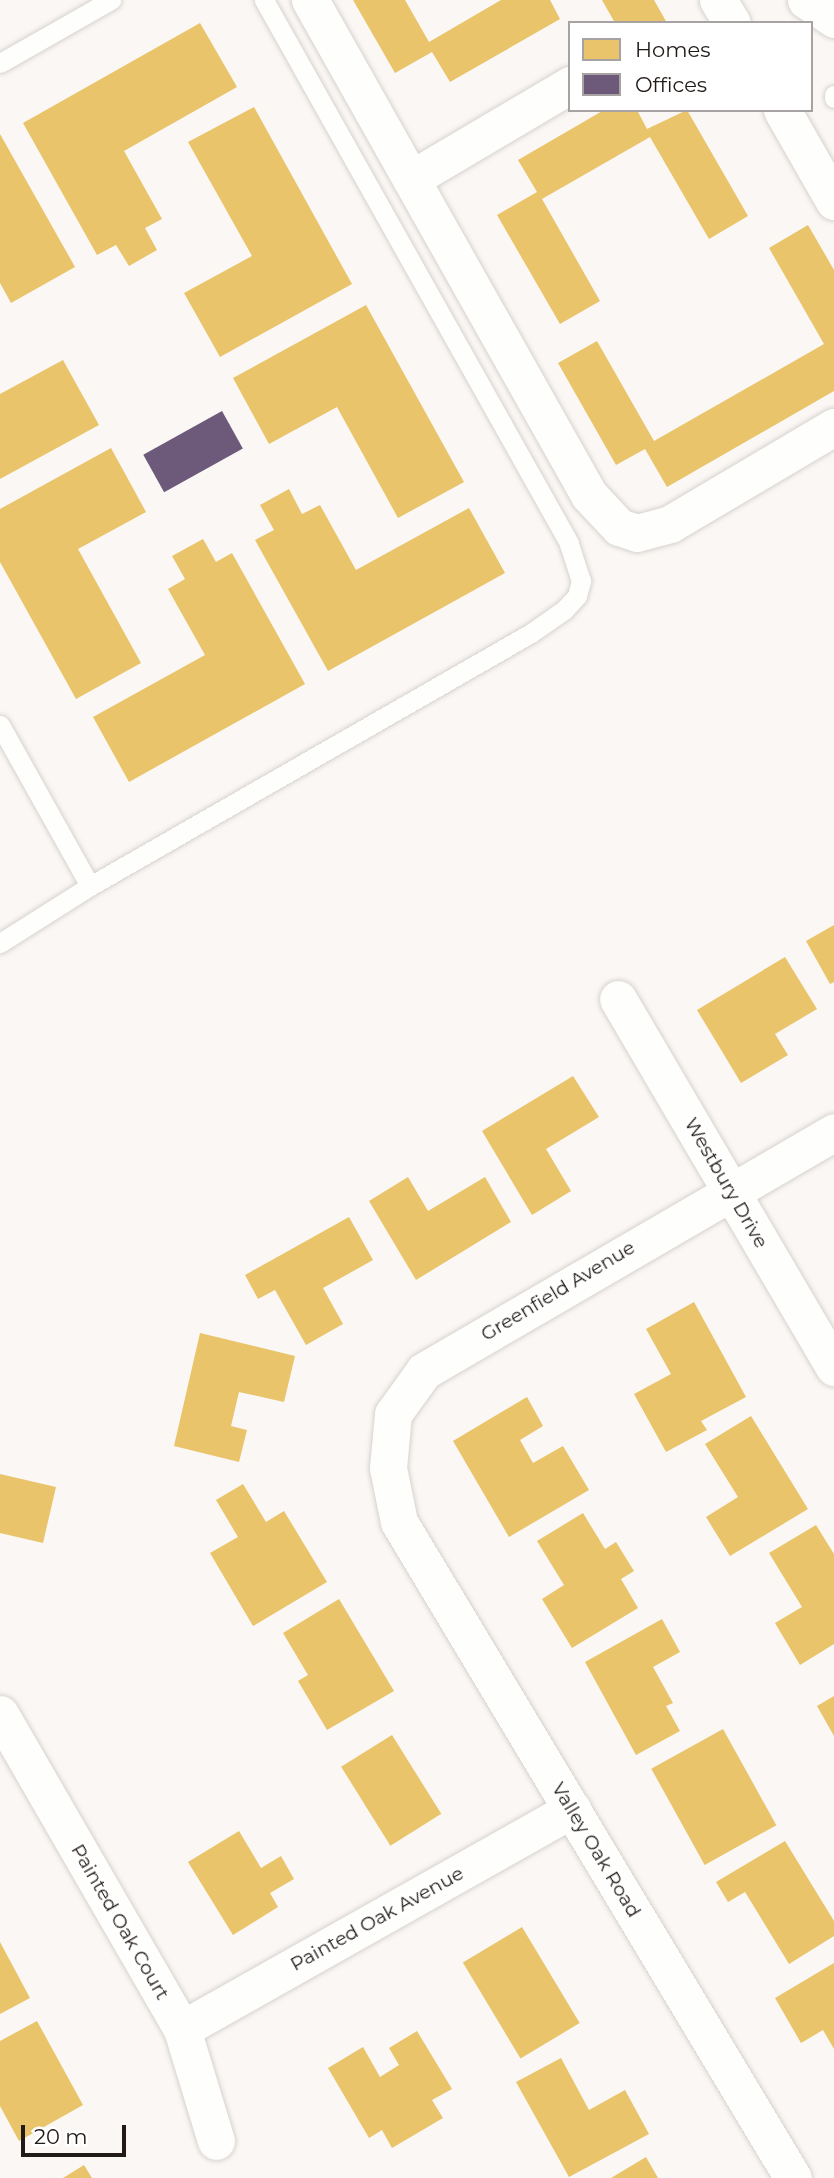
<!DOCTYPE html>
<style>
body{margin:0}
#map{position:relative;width:834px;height:2178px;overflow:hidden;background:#faf7f4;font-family:Montserrat,sans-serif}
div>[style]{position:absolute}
.homes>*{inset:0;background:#e9c46a;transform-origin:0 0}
.offices>*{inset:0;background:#6d597a;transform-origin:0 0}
.roads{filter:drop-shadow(0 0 2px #d7d2ce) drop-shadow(0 0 2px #d7d2ce)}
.service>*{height:19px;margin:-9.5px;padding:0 9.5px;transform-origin:9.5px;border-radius:9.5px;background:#fefefd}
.minor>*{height:37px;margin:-18.5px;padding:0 18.5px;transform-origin:18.5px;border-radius:18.5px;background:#fefefd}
span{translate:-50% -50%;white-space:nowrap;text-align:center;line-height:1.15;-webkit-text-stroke:7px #fff;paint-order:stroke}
.street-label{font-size:19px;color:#211a16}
.legend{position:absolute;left:568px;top:21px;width:245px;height:91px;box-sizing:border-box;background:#fff;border:2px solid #a6a3a2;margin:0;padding:9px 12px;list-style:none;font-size:21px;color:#211a16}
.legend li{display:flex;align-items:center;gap:14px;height:35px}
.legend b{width:35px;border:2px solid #a6a3a2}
.scale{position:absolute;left:21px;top:2125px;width:105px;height:32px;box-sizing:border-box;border:4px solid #211a16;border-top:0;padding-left:9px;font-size:21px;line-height:24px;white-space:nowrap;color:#211a16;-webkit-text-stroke:5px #fff;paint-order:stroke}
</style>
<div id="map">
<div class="homes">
<div style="clip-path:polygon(353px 0,405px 0,429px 42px,501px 0,550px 0,560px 19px,450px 82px,432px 52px,395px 73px)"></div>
<div style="clip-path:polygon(602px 0,654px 0,667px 23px,615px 23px)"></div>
<div style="clip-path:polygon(200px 23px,237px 87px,124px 151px,162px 219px,145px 228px,157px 250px,129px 266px,116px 245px,97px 255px,23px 123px)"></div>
<div style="clip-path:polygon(254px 107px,352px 284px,220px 357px,184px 293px,252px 256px,188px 142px)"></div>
<div style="clip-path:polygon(604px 110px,637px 110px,647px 129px,687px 110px,748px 216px,709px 239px,650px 137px,542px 199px,600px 301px,560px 324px,497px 215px,537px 192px,518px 160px)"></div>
<div style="clip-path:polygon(0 134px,75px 267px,11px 303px,0 283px)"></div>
<div style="clip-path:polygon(808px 225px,834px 270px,834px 391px,667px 487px,645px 449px,616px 465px,558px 363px,597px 341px,654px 441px,824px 344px,769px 248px)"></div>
<div style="clip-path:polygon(366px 305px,464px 482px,398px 518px,337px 407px,269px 444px,233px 378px)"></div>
<div style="clip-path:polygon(63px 360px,99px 425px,0 479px,0 394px)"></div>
<div style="clip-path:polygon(111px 448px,146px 512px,78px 549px,141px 663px,76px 699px,0 562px,0 509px)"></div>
<div style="clip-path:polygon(289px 489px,302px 514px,320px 505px,356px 570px,469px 508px,505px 573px,328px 671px,255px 540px,274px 530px,260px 505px)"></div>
<div style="clip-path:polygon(203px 539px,216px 562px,232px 553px,305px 684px,129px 782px,93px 717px,205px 655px,168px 589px,185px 579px,172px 556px)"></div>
<div style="clip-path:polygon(834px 925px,834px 982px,830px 984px,806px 941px)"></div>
<div style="clip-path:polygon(785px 957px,817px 1009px,775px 1034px,788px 1055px,741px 1083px,697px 1010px)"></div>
<div style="clip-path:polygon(573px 1076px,599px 1117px,546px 1149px,571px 1191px,532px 1215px,482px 1131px)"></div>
<div style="clip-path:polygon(408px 1177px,428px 1211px,485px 1177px,511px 1222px,416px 1280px,369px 1201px)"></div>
<div style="clip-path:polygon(349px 1217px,373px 1260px,323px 1288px,343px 1324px,306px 1345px,275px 1290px,258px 1299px,245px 1275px)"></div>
<div style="clip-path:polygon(694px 1302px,746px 1397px,701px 1421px,707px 1430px,666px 1452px,634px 1394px,671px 1374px,646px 1329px)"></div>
<div style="clip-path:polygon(200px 1333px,295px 1356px,284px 1402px,239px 1392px,231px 1426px,247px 1430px,239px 1462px,174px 1446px)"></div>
<div style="clip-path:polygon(527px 1397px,543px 1426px,520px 1440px,533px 1463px,563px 1446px,589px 1490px,509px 1537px,453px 1441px)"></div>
<div style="clip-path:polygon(751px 1416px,808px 1509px,730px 1556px,706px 1517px,738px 1497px,705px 1444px)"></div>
<div style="clip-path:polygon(0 1474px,56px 1487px,43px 1543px,0 1533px)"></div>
<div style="clip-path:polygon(243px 1484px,266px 1522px,284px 1511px,327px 1582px,253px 1626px,210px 1553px,238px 1537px,216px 1500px)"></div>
<div style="clip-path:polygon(583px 1513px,605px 1549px,616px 1542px,634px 1571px,621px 1579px,638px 1608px,572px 1648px,542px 1599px,564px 1585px,537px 1541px)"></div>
<div style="clip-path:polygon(816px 1525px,834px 1554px,834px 1644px,800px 1665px,775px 1623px,802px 1607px,769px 1553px)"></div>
<div style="clip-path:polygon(339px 1599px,394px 1691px,327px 1730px,298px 1681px,308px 1675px,283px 1633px)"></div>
<div style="clip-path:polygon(662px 1619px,680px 1652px,653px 1667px,673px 1703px,666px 1706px,680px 1731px,636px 1755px,585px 1662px)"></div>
<div style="clip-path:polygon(834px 1696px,834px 1736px,817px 1706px)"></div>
<div style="left:723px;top:1729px;width:110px;height:82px;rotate:61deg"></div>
<div style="left:392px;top:1735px;width:93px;height:60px;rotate:58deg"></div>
<div style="clip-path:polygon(239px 1831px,261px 1868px,281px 1856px,294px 1879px,270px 1893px,278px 1907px,233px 1935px,188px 1862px)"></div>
<div style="clip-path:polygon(785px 1841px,834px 1921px,834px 1936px,789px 1964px,745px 1892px,728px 1902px,716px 1882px)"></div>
<div style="left:522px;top:1927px;width:112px;height:69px;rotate:59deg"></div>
<div style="clip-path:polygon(0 1942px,30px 1998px,0 2014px)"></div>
<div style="clip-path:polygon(834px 1963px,834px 2049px,823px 2030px,801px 2043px,775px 1998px)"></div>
<div style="clip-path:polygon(37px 2021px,83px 2105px,19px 2141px,0 2106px,0 2041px)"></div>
<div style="clip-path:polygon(417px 2031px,452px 2089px,432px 2100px,443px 2118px,392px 2148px,382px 2130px,369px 2138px,328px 2068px,363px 2047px,380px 2077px,399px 2065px,389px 2048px)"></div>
<div style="clip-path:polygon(561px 2058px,589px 2110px,625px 2090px,649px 2134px,569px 2177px,516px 2082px)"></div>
<div style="clip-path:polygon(646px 2157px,658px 2178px,611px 2178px)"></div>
<div style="clip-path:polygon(84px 2165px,92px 2178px,63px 2178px)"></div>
</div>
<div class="offices">
<div style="left:222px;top:411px;width:43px;height:90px;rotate:61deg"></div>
</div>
<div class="roads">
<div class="service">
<div style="left:0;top:63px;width:128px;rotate:-29.6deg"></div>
<div style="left:834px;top:95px;width:3px;rotate:90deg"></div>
<div style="left:0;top:725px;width:184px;rotate:60.8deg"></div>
<div style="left:90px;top:886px;width:107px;rotate:147.7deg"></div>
<div style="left:90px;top:886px;width:508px;rotate:-29.84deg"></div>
<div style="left:531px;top:633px;width:40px;rotate:-34.9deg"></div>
<div style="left:564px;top:610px;width:19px;rotate:-47deg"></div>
<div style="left:577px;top:596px;width:16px;rotate:-75deg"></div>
<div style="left:581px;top:581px;width:40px;rotate:-108deg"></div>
<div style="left:569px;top:543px;width:623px;rotate:-119.32deg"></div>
</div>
<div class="minor">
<div style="left:310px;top:0;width:568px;rotate:60.59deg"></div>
<div style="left:589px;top:495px;width:44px;rotate:46.8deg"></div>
<div style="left:619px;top:527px;width:19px;rotate:18deg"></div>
<div style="left:637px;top:533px;width:34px;rotate:-15deg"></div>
<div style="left:670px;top:524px;width:191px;rotate:-30.6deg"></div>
<div style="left:718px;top:0;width:27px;rotate:59deg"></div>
<div style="left:806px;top:0;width:34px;rotate:34deg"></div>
<div style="left:782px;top:110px;width:105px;rotate:60.3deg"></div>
<div style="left:411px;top:179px;width:185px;rotate:-30.6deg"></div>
<div style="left:618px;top:999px;width:427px;rotate:59.6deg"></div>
<div style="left:0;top:1714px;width:364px;rotate:60deg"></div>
<div style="left:182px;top:2029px;width:117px;rotate:73.1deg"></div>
<div style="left:182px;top:2029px;width:448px;rotate:-29.4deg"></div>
<div style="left:793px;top:2178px;width:765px;rotate:-120.99deg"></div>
<div style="left:399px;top:1522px;width:55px;rotate:-101.5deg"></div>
<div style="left:388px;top:1468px;width:54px;rotate:-84.7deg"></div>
<div style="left:393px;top:1414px;width:53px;rotate:-54.2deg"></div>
<div style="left:424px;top:1371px;width:475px;rotate:-30.2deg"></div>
</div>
</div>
<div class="street-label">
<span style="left:726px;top:1183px;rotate:60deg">Westbury Drive</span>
<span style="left:558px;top:1291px;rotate:-31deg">Greenfield Avenue</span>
<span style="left:596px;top:1850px;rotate:59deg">Valley Oak Road</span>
<span style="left:377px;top:1919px;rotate:-29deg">Painted Oak Avenue</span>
<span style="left:120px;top:1922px;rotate:60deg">Painted Oak Court</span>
</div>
<ul class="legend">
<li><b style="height:19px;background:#e9c46a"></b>Homes</li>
<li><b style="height:19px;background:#6d597a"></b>Offices</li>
</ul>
<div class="scale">20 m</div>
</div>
